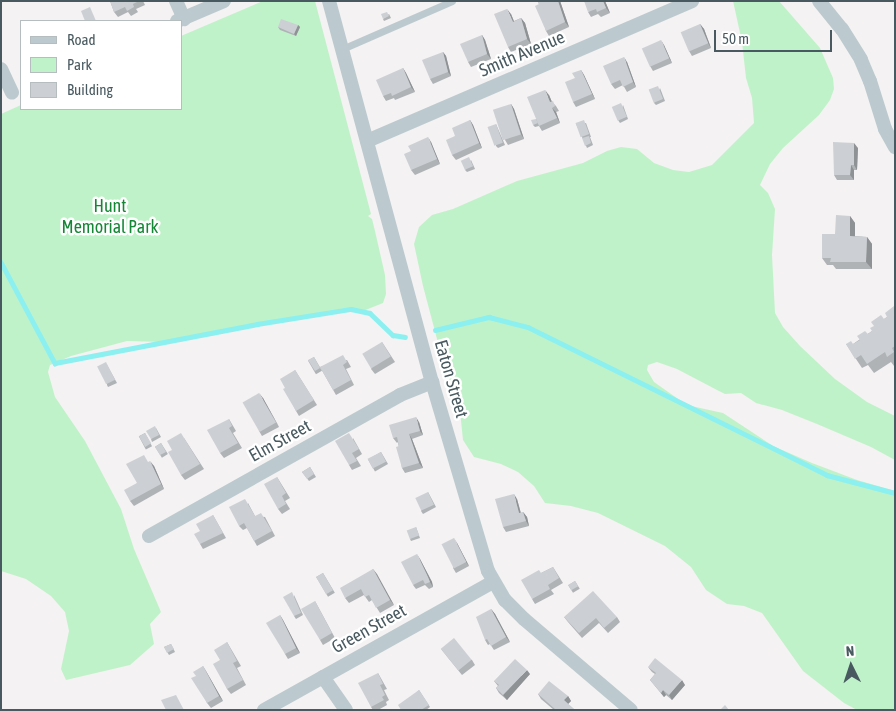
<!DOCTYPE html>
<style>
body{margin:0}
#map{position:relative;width:896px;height:711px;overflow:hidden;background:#f4f2f2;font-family:"Asap Condensed",sans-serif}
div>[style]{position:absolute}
.green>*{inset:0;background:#c0f2c9}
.stream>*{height:4.5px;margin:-2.25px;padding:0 2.25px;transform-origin:2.25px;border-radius:2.25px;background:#8cf0f0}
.lane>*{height:7px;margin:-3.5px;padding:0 3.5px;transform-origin:3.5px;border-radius:3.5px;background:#bccacf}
.street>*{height:14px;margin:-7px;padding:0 7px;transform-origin:7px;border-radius:7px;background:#bccacf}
.wall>*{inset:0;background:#afb3b6;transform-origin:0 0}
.shaded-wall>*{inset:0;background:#8f9294}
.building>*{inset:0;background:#ccd0d4;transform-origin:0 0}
span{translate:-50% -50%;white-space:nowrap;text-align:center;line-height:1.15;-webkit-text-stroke:5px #fff;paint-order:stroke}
.street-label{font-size:18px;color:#485a60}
.park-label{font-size:18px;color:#148735}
.frame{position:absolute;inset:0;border:2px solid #485a60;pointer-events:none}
.legend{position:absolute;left:20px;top:20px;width:162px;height:90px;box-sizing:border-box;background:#fff;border:1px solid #b6bdbf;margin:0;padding:6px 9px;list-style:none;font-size:15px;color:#485a60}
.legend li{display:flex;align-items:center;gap:10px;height:25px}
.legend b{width:25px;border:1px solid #b6bdbf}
.north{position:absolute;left:826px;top:641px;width:50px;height:50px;-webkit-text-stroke:4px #fff;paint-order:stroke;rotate:356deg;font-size:14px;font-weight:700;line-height:20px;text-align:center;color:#485a60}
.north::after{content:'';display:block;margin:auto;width:18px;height:22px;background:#485a60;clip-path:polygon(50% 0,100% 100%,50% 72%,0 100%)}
.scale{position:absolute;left:714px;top:30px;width:118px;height:22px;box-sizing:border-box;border:2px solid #485a60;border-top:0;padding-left:6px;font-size:15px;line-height:18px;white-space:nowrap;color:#485a60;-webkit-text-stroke:4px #fff;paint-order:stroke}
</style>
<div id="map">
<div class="green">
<div style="clip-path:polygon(263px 1px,315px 1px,371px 214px,368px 216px,372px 219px,375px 231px,385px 275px,386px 294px,383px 303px,363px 311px,342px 311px,323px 314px,240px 328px,216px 335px,164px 342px,127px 341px,71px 356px,50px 365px,48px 372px,55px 397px,85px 441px,121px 509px,134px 549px,161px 612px,150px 624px,154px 644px,130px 665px,66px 680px,61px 669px,69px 631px,65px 612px,51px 596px,26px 579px,1px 571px,1px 114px,21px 105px,21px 109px,181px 109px,181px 36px)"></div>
<div style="clip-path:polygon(733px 1px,779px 1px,820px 48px,833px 78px,834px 89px,830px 100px,819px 115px,783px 148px,770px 164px,760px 185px,768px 193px,775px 209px,772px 255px,775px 313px,783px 327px,800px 346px,835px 379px,867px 402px,895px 416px,895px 460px,871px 447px,817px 424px,782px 410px,756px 403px,741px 393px,725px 394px,717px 390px,677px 369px,657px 362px,648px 365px,647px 370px,654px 382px,681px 401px,691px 406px,723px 413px,773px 446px,812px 463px,857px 480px,895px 491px,895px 710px,857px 710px,844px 703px,803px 671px,762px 613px,744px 606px,727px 604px,706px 590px,691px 567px,665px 546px,598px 513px,571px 506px,545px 503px,534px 486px,518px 472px,501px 464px,474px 457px,463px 440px,460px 411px,446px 373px,423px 286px,414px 244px,419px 227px,432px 215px,453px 209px,517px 181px,583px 163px,607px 151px,621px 147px,637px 149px,654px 163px,673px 170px,689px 172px,712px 165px,754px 123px,752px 98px,746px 78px,742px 42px)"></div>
</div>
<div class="stream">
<div style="left:1px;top:262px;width:115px;rotate:61.9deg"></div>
<div style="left:55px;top:363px;width:206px;rotate:-10.9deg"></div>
<div style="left:257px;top:324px;width:95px;rotate:-9.1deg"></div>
<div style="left:351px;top:309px;width:19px;rotate:12deg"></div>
<div style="left:370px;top:313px;width:32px;rotate:44deg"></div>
<div style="left:393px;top:335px;width:12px;rotate:9deg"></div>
<div style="left:435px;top:330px;width:56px;rotate:-13.5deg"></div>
<div style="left:489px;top:317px;width:40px;rotate:14.4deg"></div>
<div style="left:528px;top:327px;width:334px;rotate:26.3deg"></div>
<div style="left:827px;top:475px;width:70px;rotate:14.8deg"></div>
</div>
<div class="lane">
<div style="left:342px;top:49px;width:120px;rotate:-23.6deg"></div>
</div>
<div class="street">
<div style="left:176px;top:1px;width:20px;rotate:66deg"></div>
<div style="left:329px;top:1px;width:395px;rotate:74.9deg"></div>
<div style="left:432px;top:382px;width:197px;rotate:73.5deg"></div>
<div style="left:488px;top:571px;width:34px;rotate:60deg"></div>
<div style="left:505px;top:600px;width:27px;rotate:45deg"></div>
<div style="left:524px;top:619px;width:140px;rotate:40.4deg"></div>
<div style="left:819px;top:1px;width:36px;rotate:51deg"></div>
<div style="left:842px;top:29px;width:36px;rotate:58deg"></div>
<div style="left:861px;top:60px;width:23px;rotate:67deg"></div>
<div style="left:870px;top:81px;width:50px;rotate:72.6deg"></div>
<div style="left:885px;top:129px;width:21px;rotate:61deg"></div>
<div style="left:177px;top:21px;width:51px;rotate:-23.1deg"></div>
<div style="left:1px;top:69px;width:26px;rotate:65deg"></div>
<div style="left:367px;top:141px;width:354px;rotate:-23.3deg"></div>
<div style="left:149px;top:536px;width:288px;rotate:-29.3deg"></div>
<div style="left:400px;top:395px;width:35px;rotate:-22deg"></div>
<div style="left:323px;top:677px;width:40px;rotate:55.1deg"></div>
<div style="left:264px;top:710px;width:262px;rotate:-29.2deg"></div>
</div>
<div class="wall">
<div style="clip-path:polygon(110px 1px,143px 1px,145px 5px,136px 9px,138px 12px,131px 16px,128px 12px,118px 17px,114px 12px)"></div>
<div style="clip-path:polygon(538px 1px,560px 1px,569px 27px,549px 36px,546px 31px)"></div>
<div style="clip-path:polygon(605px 1px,610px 13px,601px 17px,598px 14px,591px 17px,588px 12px)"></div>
<div style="clip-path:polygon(389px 14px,391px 18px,384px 21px,383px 19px)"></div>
<div style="clip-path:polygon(511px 14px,514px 21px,521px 18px,525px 23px,531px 44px,511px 52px,508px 47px)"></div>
<div style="clip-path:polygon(700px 24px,704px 29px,711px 48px,692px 56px,689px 51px)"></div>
<div style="clip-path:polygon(298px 25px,300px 27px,296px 36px,280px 30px,278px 27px)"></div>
<div style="clip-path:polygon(482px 35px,485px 40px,491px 59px,471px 67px,468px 62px)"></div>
<div style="clip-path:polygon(664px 45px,672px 63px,653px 71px,650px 66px)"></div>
<div style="clip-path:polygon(443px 52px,446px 56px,451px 76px,433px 84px,430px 79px)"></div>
<div style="clip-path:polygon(627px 62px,636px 87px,627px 92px,623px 85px,615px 89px,611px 84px)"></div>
<div style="clip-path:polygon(403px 68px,406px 73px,415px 92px,395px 100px,394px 98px,386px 101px,383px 96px)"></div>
<div style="clip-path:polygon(581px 70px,584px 75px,595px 99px,576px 107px,573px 102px,575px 78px)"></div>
<div style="clip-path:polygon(660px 88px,665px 101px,656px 105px,654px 103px)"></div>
<div style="clip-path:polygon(549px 95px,552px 102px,556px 106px,559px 111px,556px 112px,560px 123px,542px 131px,539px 126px,535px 127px,533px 125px)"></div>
<div style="clip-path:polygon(511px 104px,514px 109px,524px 139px,508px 145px,505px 140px)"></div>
<div style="clip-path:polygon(623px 105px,628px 119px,620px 123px,618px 120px)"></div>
<div style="clip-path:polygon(470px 120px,473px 125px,482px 148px,456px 160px,452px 155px,455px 136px)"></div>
<div style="clip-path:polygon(586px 123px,591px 137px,590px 137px,593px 145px,587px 148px,576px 124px)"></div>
<div style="clip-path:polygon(496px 124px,505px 145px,498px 148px,496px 146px)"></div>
<div style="clip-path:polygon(431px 142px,440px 164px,415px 175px,411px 170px)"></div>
<div style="clip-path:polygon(858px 148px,857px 170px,854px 170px,854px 180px,837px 180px,834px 175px)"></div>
<div style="clip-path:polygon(471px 160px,475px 169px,467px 172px,465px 170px)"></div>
<div style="clip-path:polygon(850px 216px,855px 223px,855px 236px,867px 237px,872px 244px,872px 269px,836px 269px,833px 265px,827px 265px,822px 258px,835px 234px)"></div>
<div style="clip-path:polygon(895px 307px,895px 366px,894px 366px,891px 362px,874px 373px,868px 365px,862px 368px,846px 344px,853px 344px,872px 331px,884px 319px,887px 317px)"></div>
<div style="clip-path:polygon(382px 342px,395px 362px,375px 374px,371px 369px)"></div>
<div style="left:314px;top:357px;width:16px;height:7px;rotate:60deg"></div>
<div style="clip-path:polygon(347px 360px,351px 367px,346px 369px,354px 385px,336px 395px,320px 367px)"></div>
<div style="clip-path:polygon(107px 365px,117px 383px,108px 387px,107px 385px)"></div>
<div style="clip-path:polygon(295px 370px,317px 405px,299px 416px,296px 411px,285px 388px)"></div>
<div style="clip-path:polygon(263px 398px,279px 427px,262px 436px,259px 431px)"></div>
<div style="clip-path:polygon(229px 419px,236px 431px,233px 433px,242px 448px,224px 458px,220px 453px)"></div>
<div style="clip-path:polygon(419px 422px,423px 435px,412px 439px,423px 468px,405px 473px,402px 468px,398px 442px,397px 443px,393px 438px)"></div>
<div style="clip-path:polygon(156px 428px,161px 437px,152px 442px,151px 439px)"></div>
<div style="left:145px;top:433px;width:15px;height:7px;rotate:62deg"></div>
<div style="clip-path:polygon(184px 438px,204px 469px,185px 480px,181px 475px)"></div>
<div style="clip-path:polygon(353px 438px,362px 454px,356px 458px,361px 466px,352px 470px,349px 465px)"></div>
<div style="left:161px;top:443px;width:13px;height:7px;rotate:58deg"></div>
<div style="left:381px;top:452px;width:14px;height:15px;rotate:60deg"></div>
<div style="clip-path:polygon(149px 462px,154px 466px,164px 489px,134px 506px,130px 501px,137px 483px)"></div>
<div style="clip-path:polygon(310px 467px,316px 477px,309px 481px,302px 472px)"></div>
<div style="clip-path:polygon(277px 477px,290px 498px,285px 501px,290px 509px,282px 514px,278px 509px)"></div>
<div style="clip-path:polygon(428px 492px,436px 507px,423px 514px,421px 511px)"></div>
<div style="clip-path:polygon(517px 499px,521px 513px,523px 512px,527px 517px,529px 526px,506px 532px,503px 527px)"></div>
<div style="clip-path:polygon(248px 503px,255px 516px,265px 517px,275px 536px,257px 546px,247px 528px,243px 530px,239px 526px)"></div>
<div style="clip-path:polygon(213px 515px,226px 538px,203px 549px,200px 544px,200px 531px)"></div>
<div style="clip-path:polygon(416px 527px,420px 538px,411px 541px,410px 539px)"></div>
<div style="clip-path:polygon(457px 543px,469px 566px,456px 573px,453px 568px)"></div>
<div style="clip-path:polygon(420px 559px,432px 582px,433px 587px,429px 589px,425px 585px,416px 589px,413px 585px)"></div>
<div style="clip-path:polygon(553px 567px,563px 583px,551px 590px,554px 594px,535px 604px,532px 599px,541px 573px)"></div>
<div style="clip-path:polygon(373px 569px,394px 605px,380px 613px,372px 600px,369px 602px,364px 595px,349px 603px,345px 598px)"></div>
<div style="left:323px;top:573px;width:23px;height:8px;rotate:59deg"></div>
<div style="left:575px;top:581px;width:9px;height:8px;rotate:58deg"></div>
<div style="clip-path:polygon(294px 595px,303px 615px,296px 619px,294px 616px)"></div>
<div style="clip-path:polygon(315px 601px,335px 638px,323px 645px,320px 640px)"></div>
<div style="clip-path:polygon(491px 609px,495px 614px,510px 642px,494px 650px,490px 644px,488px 645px,485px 640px)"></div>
<div style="clip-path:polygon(280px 615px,283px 620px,300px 653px,288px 659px,285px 654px)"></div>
<div style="clip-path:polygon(564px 617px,617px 617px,620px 622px,608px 633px,599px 623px,582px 638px,568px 622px)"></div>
<div style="clip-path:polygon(227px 642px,241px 666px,237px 668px,246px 685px,231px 694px,227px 689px,220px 660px)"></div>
<div style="clip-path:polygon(171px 644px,175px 652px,169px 655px,164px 647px)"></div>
<div style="clip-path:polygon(441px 649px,472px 660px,475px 665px,462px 675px)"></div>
<div style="clip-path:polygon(203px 666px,223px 701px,211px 708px,207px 703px,196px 676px)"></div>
<div style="clip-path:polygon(648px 667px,685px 685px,672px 700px,666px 695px,664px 697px,650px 680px,655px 674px,652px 672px)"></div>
<div style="clip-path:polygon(378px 673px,387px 689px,384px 690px,389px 700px,386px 702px,387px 705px,378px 710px,373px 710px,371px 707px)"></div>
<div style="clip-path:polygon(530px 674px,507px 700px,499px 693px,496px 688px,498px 686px,494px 681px)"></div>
<div style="clip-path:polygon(419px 690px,430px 707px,426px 710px,401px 710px)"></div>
<div style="clip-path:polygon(538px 694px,568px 696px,571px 701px,568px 704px,575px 710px,554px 710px,541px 699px)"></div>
</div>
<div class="shaded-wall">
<div style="clip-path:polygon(558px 1px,560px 1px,569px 27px,565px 22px)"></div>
<div style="clip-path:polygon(603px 1px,605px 1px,610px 13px,606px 8px)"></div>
<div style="clip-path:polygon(507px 9px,511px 14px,516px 27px,513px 22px)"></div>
<div style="clip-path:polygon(521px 18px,525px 23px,531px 44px,527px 39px)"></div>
<div style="clip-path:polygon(700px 24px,704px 29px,711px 48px,708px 43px)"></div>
<div style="clip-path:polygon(298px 25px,300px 27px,296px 36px,294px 34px)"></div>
<div style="clip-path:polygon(482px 35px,485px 40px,491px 59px,487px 54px)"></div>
<div style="clip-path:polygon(661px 40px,664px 45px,672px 63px,669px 58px)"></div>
<div style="clip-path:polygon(443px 52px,446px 56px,451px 76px,448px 72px)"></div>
<div style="clip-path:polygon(624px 57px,627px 62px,636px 87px,633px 82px)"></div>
<div style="clip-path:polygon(403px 68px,406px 73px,415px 92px,411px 87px)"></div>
<div style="clip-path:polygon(581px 70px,584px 75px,595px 99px,592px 94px)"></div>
<div style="clip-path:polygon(545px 90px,549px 95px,554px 107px,550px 102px)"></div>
<div style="clip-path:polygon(511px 104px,514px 109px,524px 139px,521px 134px)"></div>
<div style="clip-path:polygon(552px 108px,556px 112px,560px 123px,557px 118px)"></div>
<div style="clip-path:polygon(470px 120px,473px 125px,482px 148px,479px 143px)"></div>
<div style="clip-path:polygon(428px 137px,431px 142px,440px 164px,437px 159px)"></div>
<div style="clip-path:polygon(854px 143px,858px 148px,857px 170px,854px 165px)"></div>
<div style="clip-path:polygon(851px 165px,854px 170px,854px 180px,850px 175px)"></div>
<div style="clip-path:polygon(850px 216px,855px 223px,855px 243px,850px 236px)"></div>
<div style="clip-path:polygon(867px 237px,872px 244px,872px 269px,866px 262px)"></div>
<div style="clip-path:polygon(259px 393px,263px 398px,279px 427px,276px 422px)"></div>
<div style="clip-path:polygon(416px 417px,419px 422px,423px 435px,420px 431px)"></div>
<div style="clip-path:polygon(409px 434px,412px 439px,423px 468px,419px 463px)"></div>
<div style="clip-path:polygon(150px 461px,154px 466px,164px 489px,161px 484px)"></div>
<div style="clip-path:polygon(514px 494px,517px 499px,522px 518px,519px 513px)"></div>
<div style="clip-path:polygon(523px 512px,527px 517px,529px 526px,526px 521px)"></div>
<div style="clip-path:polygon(454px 538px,457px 543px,469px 566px,466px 562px)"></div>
<div style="clip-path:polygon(417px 554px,420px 559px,432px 582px,433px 587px,430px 582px)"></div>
<div style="clip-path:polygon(373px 569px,377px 574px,394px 605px,390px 600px)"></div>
<div style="clip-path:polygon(491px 609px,495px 614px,510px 642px,506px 637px)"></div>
<div style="clip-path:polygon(280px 615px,283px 620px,300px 653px,296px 648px)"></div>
<div style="clip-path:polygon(203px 666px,206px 671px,223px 701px,219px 696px)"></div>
<div style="clip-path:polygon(527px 670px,530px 674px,507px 700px,503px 695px)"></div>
<div style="clip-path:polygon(682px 680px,685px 685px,672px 700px,669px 695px)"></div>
<div style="clip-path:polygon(663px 690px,666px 695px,664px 697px,661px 693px)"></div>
<div style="clip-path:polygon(568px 696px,571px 701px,567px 705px,564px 700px)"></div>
</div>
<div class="building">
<div style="clip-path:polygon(110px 1px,139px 1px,133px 4px,134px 7px,127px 11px,125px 7px,114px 12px)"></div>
<div style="clip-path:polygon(538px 1px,558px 1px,565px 22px,546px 31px,535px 6px,539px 4px)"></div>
<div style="clip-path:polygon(584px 1px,603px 1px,606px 8px,597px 12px,596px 9px,588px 12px)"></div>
<div style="clip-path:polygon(90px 7px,96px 21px,85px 21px,81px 11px)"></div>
<div style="clip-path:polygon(507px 9px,513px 22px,521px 18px,527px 39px,508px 47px,494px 14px)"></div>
<div style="clip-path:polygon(387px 12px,389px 16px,383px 19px,381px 14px)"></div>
<div style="clip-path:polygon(281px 19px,298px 25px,294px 34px,278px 27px)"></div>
<div style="left:700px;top:24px;width:21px;height:21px;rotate:67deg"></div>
<div style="clip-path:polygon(482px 35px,487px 54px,468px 62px,460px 44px)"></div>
<div style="left:661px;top:40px;width:20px;height:21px;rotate:66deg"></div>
<div style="clip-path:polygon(443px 52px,448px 72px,430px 79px,422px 60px)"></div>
<div style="clip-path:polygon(624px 57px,633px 82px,623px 87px,620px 80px,611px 84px,603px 66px)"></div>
<div style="clip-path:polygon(403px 68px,411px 87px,392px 96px,391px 93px,383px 96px,376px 80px)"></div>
<div style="clip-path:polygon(581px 70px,592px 94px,573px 102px,565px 82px,575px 78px,572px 73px)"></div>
<div style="left:658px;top:86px;width:14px;height:10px;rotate:69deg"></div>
<div style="clip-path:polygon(545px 90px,550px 102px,553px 101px,555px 106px,552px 108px,557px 118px,539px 126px,527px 97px)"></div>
<div style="left:621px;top:103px;width:15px;height:10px;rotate:67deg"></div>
<div style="left:511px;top:104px;width:32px;height:19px;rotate:72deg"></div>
<div style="clip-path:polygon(536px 119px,538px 123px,533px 125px,531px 120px)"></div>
<div style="clip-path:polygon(470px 120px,479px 143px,452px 155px,446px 140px,455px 136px,452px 128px)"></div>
<div style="left:584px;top:120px;width:15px;height:9px;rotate:70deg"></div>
<div style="left:496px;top:124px;width:20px;height:9px;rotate:70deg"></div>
<div style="clip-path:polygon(589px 136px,591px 143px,585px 146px,582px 138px)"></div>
<div style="clip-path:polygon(428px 137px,437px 159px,411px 170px,404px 154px,411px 151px,408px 146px)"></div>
<div style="clip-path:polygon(833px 142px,854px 143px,854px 165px,851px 165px,850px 175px,834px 175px)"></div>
<div style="left:469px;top:157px;width:10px;height:9px;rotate:66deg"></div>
<div style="clip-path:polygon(836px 215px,850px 216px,850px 236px,867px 237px,866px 262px,830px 262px,831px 258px,822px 258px,822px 234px,835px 234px)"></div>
<div style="clip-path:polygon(894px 306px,895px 346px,892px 348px,894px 352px,887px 357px,885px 352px,867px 364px,861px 355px,855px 359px,846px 344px,851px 341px,853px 344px,860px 340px,857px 336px,865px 331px,868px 334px,872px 331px,870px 328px,874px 326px,871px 322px,881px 315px,884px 319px,887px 317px,885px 313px)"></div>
<div style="left:382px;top:342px;width:17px;height:23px;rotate:59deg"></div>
<div style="clip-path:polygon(343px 355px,347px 362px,343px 365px,351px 380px,333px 390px,320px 367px)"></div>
<div style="clip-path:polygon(314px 357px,320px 368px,315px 371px,308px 360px)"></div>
<div style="left:106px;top:362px;width:20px;height:10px;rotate:63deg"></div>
<div style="clip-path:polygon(295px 370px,314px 400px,296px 411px,283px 389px,285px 388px,280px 379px)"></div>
<div style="left:259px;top:393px;width:34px;height:19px;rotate:60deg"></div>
<div style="clip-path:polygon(416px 417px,420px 431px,409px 434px,419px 463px,402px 468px,396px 447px,399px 446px,397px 437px,393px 438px,389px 425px)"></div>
<div style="clip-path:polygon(229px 419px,232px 426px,229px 428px,238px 443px,220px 453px,207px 430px)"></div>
<div style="clip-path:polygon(155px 426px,159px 435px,151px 439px,146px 431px)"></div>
<div style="left:145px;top:433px;width:12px;height:7px;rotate:59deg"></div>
<div style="clip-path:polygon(181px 433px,200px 464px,181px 475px,168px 452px,172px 450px,167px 441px)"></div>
<div style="clip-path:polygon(349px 433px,359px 449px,352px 453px,357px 461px,349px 465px,335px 441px)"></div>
<div style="clip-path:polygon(161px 443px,166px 452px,160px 455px,155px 447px)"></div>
<div style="left:381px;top:452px;width:11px;height:15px;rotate:63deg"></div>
<div style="clip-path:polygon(144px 455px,148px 462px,150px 461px,161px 484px,130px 501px,124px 490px,137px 483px,126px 464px)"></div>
<div style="clip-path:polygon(310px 467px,314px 474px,307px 479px,302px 472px)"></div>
<div style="clip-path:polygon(277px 477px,286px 493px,282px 496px,286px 504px,278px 509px,264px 484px)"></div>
<div style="left:428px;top:492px;width:14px;height:14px;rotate:65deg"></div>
<div style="clip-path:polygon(514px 494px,519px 513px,523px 512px,526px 521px,503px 527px,495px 499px)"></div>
<div style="clip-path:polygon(245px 499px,255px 516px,261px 513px,272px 531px,254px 541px,244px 523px,239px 526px,229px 507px)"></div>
<div style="clip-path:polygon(213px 515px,223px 533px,200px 544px,194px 534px,200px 531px,196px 524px)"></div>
<div style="left:416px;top:527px;width:9px;height:10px;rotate:69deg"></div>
<div style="left:454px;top:538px;width:27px;height:14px;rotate:63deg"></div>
<div style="clip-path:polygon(417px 554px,428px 577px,430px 582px,425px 584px,423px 580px,413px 585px,401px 562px)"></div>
<div style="clip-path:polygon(553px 567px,559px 578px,548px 585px,550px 589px,532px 599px,521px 580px,539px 570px,541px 573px)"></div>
<div style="clip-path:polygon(373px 569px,390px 600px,376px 608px,369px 595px,365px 597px,361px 589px,345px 598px,340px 588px)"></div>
<div style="left:323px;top:573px;width:20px;height:8px;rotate:60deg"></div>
<div style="left:575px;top:581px;width:6px;height:8px;rotate:59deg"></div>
<div style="clip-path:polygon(593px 591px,617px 617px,604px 628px,596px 618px,579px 633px,564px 617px)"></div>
<div style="clip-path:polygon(292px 592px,301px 613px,294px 616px,283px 597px)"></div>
<div style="clip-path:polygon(315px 601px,332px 633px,320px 640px,301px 609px)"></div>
<div style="clip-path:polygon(491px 609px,506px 637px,491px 646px,487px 639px,485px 640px,476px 617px)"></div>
<div style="clip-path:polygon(280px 615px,296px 648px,285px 654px,266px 623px)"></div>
<div style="left:454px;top:638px;width:28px;height:17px;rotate:51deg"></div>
<div style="clip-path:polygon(227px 642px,237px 661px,233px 663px,243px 680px,227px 689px,213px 664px,220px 660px,214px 650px)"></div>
<div style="clip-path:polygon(171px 644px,174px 649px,167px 653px,164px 647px)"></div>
<div style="clip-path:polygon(655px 658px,682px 680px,669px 695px,663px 690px,661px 693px,650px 680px,656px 673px,648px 667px)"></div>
<div style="clip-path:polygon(515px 659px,527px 670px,503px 695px,496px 688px,499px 685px,494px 681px)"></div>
<div style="clip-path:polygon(203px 666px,219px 696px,207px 703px,191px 678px,196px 676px,193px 672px)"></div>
<div style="clip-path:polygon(378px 673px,383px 684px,380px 685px,385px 695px,382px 697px,384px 700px,371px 707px,358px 683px)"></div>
<div style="clip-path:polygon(549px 681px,568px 696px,564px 700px,575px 710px,556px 710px,538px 694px)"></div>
<div style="clip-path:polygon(419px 690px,429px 705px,421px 710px,401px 710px,398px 705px)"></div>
<div style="clip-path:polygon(176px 695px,184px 710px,166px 710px,161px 700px)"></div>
<div style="clip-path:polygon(725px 705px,729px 710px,720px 710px)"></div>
</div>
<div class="street-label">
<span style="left:522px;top:54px;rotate:-23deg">Smith Avenue</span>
<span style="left:451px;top:379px;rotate:74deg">Eaton Street</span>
<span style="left:280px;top:441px;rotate:-29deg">Elm Street</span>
<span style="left:369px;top:629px;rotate:-29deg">Green Street</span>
</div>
<div class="park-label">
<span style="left:110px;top:217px">Hunt<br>Memorial Park</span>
</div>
<div class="frame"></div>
<ul class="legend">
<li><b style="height:6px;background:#bccacf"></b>Road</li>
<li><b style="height:14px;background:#c0f2c9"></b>Park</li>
<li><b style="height:14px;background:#ccd0d4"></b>Building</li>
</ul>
<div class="north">N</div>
<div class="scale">50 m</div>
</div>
